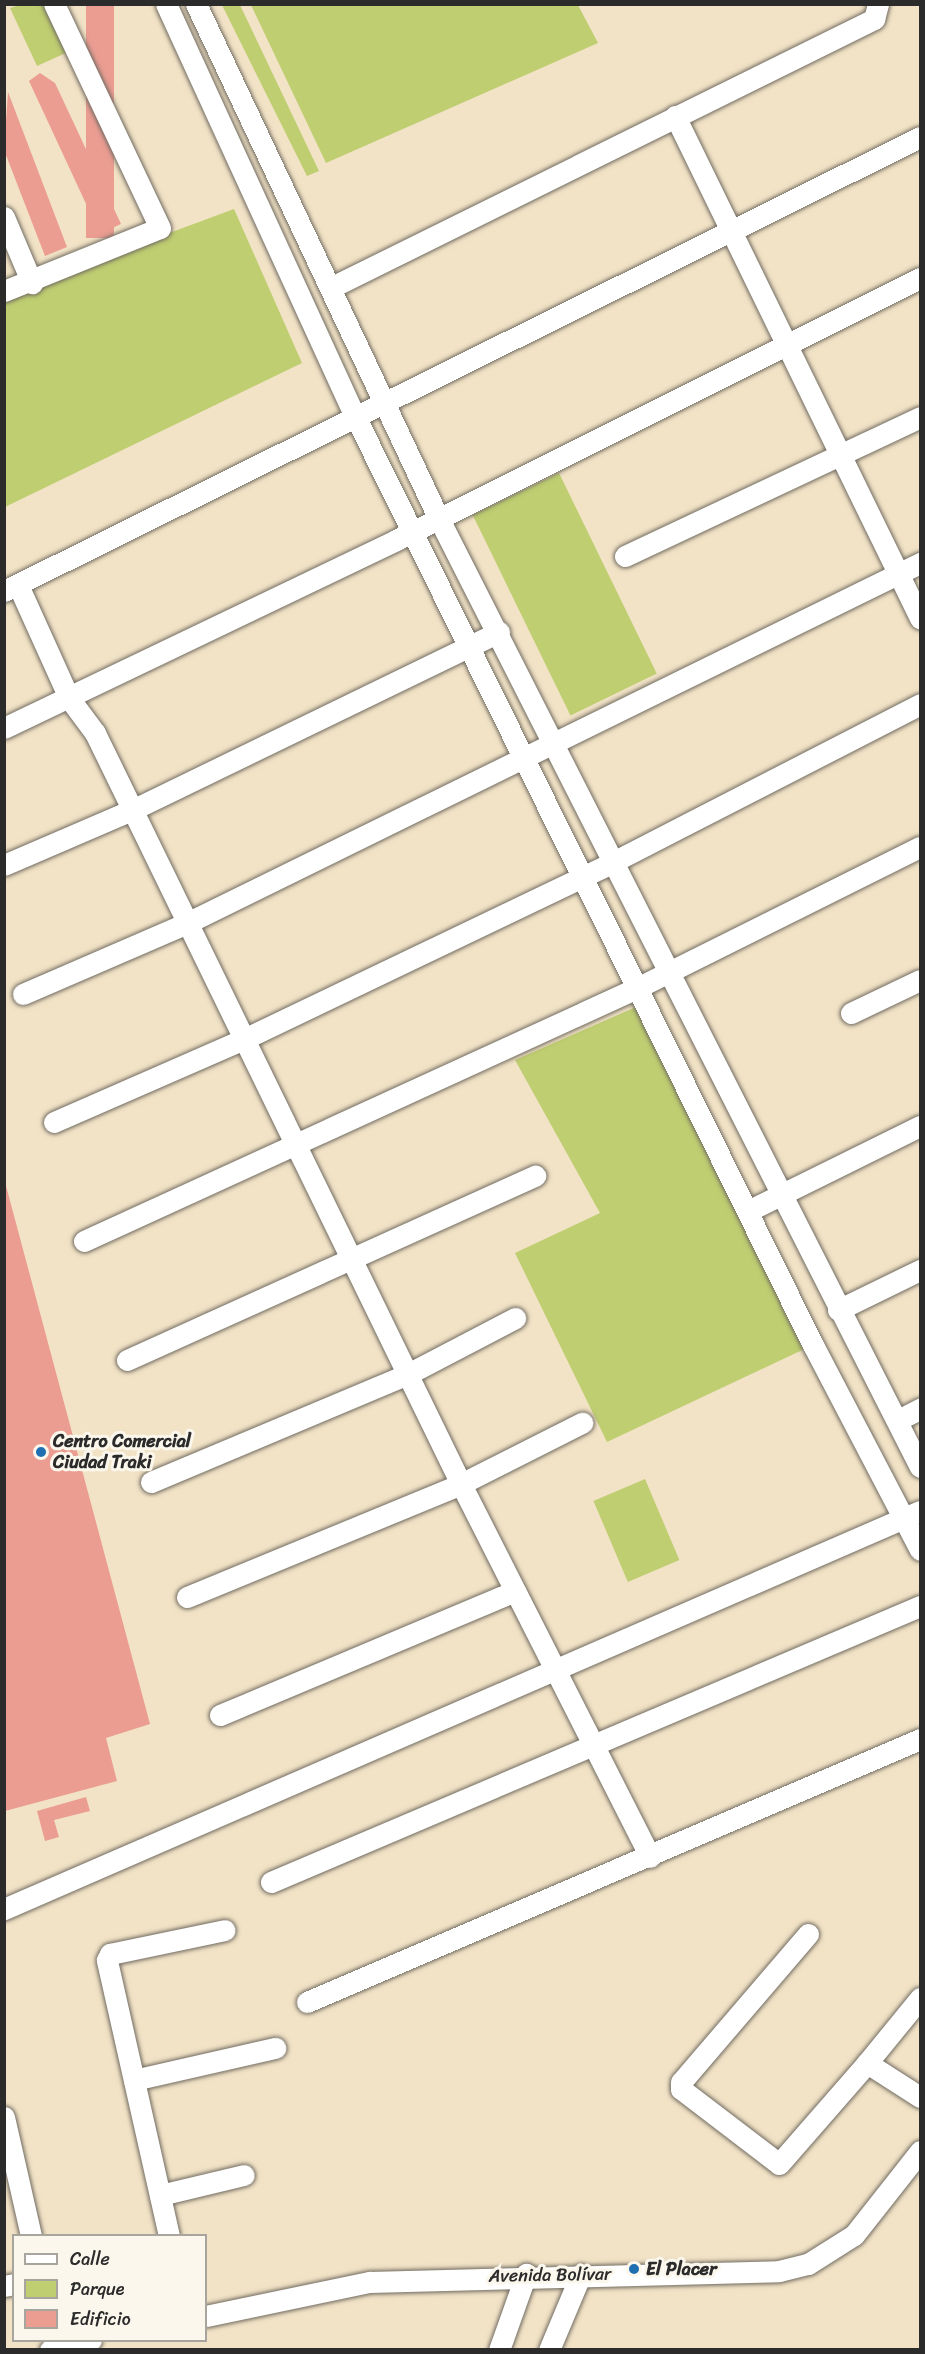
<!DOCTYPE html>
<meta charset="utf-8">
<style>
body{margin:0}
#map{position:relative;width:925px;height:2354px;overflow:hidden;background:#f2e3c6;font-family:Sriracha,sans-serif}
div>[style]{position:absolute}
.green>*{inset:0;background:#bfce71;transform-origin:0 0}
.building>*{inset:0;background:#eb9d92;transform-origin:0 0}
.roads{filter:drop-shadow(0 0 2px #716b61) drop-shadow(0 0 2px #716b61)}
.street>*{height:21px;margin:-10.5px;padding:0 10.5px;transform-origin:10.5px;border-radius:10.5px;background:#fff}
.dots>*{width:16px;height:16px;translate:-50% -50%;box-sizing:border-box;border:3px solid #fbf7ec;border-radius:50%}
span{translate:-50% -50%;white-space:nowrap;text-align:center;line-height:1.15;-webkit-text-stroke:6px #fbf7ec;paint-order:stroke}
.poi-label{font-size:18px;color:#2b2b2b;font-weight:700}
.left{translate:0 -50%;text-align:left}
.street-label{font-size:18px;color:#2b2b2b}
.frame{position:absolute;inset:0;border:6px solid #2b2b2b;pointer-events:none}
.legend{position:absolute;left:12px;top:2234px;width:195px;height:108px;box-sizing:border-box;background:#fbf7ec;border:2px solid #a8a59f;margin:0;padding:8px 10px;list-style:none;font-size:18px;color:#2b2b2b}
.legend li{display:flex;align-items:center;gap:12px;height:30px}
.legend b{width:30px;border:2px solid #a8a59f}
</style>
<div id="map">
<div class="green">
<div style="clip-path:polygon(20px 5px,47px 5px,68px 52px,37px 66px,10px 8px)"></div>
<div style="clip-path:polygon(222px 5px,240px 5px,319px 171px,307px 176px)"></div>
<div style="clip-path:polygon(251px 5px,578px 5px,598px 43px,326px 163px)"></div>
<div style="clip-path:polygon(234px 209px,302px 363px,5px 507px,5px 294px)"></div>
<div style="left:559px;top:473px;width:223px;height:96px;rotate:64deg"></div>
<div style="clip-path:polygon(636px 1007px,813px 1345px,607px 1442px,515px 1253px,600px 1213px,515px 1060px)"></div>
<div style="left:645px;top:1479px;width:88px;height:56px;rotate:67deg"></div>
</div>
<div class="building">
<div style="left:86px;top:4px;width:28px;height:234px"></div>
<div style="clip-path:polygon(40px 73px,55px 83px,121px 224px,100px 234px,29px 81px)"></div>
<div style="clip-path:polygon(8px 92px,67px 247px,45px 256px,4px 150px)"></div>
<div style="clip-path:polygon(5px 1182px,150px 1724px,106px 1738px,117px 1781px,5px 1811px)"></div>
<div style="clip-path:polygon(86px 1797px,90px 1811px,54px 1820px,59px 1837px,45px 1841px,37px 1811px)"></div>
</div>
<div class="roads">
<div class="street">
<div style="left:166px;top:4px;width:453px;rotate:65.4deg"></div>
<div style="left:355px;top:416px;width:1036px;rotate:63.76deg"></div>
<div style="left:813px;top:1345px;width:231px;rotate:62.4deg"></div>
<div style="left:196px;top:4px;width:567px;rotate:64.75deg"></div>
<div style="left:438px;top:517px;width:1065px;rotate:63.1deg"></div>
<div style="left:675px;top:116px;width:559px;rotate:63.99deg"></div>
<div style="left:4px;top:217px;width:72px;rotate:67deg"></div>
<div style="left:332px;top:287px;width:605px;rotate:-26.31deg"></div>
<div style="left:874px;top:19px;width:16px;rotate:-75deg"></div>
<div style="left:4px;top:291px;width:168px;rotate:-22deg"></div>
<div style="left:160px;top:228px;width:248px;rotate:-115.3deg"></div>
<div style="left:625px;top:556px;width:326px;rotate:-25.2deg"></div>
<div style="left:18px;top:585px;width:124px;rotate:65.7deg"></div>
<div style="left:69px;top:698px;width:44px;rotate:53.4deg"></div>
<div style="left:95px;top:733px;width:835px;rotate:64.02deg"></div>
<div style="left:461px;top:1484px;width:418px;rotate:63.1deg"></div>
<div style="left:4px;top:591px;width:1022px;rotate:-26.36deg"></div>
<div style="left:4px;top:728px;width:435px;rotate:-25.6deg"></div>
<div style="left:396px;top:540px;width:586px;rotate:-26.57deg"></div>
<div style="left:4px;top:865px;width:139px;rotate:-23.3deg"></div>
<div style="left:132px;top:810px;width:408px;rotate:-25.9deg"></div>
<div style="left:23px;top:994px;width:179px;rotate:-23.4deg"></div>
<div style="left:187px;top:923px;width:817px;rotate:-26.16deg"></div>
<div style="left:851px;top:1013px;width:76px;rotate:-25.6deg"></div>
<div style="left:54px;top:1122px;width:205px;rotate:-23.6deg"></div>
<div style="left:242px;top:1040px;width:411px;rotate:-25.6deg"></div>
<div style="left:613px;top:862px;width:345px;rotate:-27.2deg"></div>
<div style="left:748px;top:1211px;width:192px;rotate:-26.3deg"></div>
<div style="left:84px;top:1241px;width:610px;rotate:-24.59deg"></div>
<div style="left:639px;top:987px;width:314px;rotate:-26.5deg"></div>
<div style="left:838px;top:1310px;width:91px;rotate:-26deg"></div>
<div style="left:127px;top:1360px;width:448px;rotate:-24.3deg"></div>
<div style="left:898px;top:1420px;width:25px;rotate:-27deg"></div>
<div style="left:151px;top:1482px;width:279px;rotate:-22.8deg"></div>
<div style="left:408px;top:1374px;width:121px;rotate:-27.6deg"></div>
<div style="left:187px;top:1597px;width:296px;rotate:-22.4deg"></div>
<div style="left:461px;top:1484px;width:136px;rotate:-26.8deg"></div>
<div style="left:220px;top:1715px;width:320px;rotate:-22.8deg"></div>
<div style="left:271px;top:1882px;width:705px;rotate:-23.04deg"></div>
<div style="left:4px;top:1909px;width:999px;rotate:-23.48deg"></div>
<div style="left:808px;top:1934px;width:195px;rotate:130.6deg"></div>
<div style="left:681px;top:2082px;width:7px;rotate:90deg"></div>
<div style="left:681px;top:2089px;width:123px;rotate:37.4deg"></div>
<div style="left:779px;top:2164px;width:134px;rotate:-48.9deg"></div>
<div style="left:867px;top:2063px;width:63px;rotate:32.7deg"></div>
<div style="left:307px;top:2002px;width:667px;rotate:-23.22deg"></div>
<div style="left:867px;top:2063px;width:84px;rotate:-50.8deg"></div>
<div style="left:134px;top:2080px;width:145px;rotate:-12.8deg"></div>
<div style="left:4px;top:2117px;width:122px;rotate:77.2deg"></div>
<div style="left:160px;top:2195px;width:86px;rotate:-13.4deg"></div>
<div style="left:169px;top:2236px;width:283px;rotate:-102.7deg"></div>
<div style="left:107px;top:1960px;width:7px;rotate:-63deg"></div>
<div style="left:110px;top:1954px;width:117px;rotate:-11.8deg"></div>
<div style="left:4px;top:2286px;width:10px;rotate:-11deg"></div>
<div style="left:206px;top:2316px;width:167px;rotate:-11.8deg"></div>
<div style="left:369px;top:2282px;width:410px;rotate:-1.5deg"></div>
<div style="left:779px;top:2271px;width:30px;rotate:-14deg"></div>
<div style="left:808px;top:2264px;width:54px;rotate:-32.2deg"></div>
<div style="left:854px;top:2235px;width:107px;rotate:-51.8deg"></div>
<div style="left:50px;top:2350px;width:42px;rotate:-13.7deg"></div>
<div style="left:499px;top:2350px;width:81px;rotate:-70.4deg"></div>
<div style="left:549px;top:2350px;width:82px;rotate:-67.2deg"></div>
</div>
</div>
<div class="dots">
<div style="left:41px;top:1452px;background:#1f6fb2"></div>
<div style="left:634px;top:2269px;background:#1f6fb2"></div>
</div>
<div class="poi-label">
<span class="left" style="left:53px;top:1452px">Centro Comercial<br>Ciudad Traki</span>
<span class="left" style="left:646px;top:2269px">El Placer</span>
</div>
<div class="street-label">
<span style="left:550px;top:2275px;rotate:-1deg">Avenida Bolívar</span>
</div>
<div class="frame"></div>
<ul class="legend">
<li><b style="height:8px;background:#fff"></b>Calle</li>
<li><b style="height:16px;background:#bfce71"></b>Parque</li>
<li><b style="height:16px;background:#eb9d92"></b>Edificio</li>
</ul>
</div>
